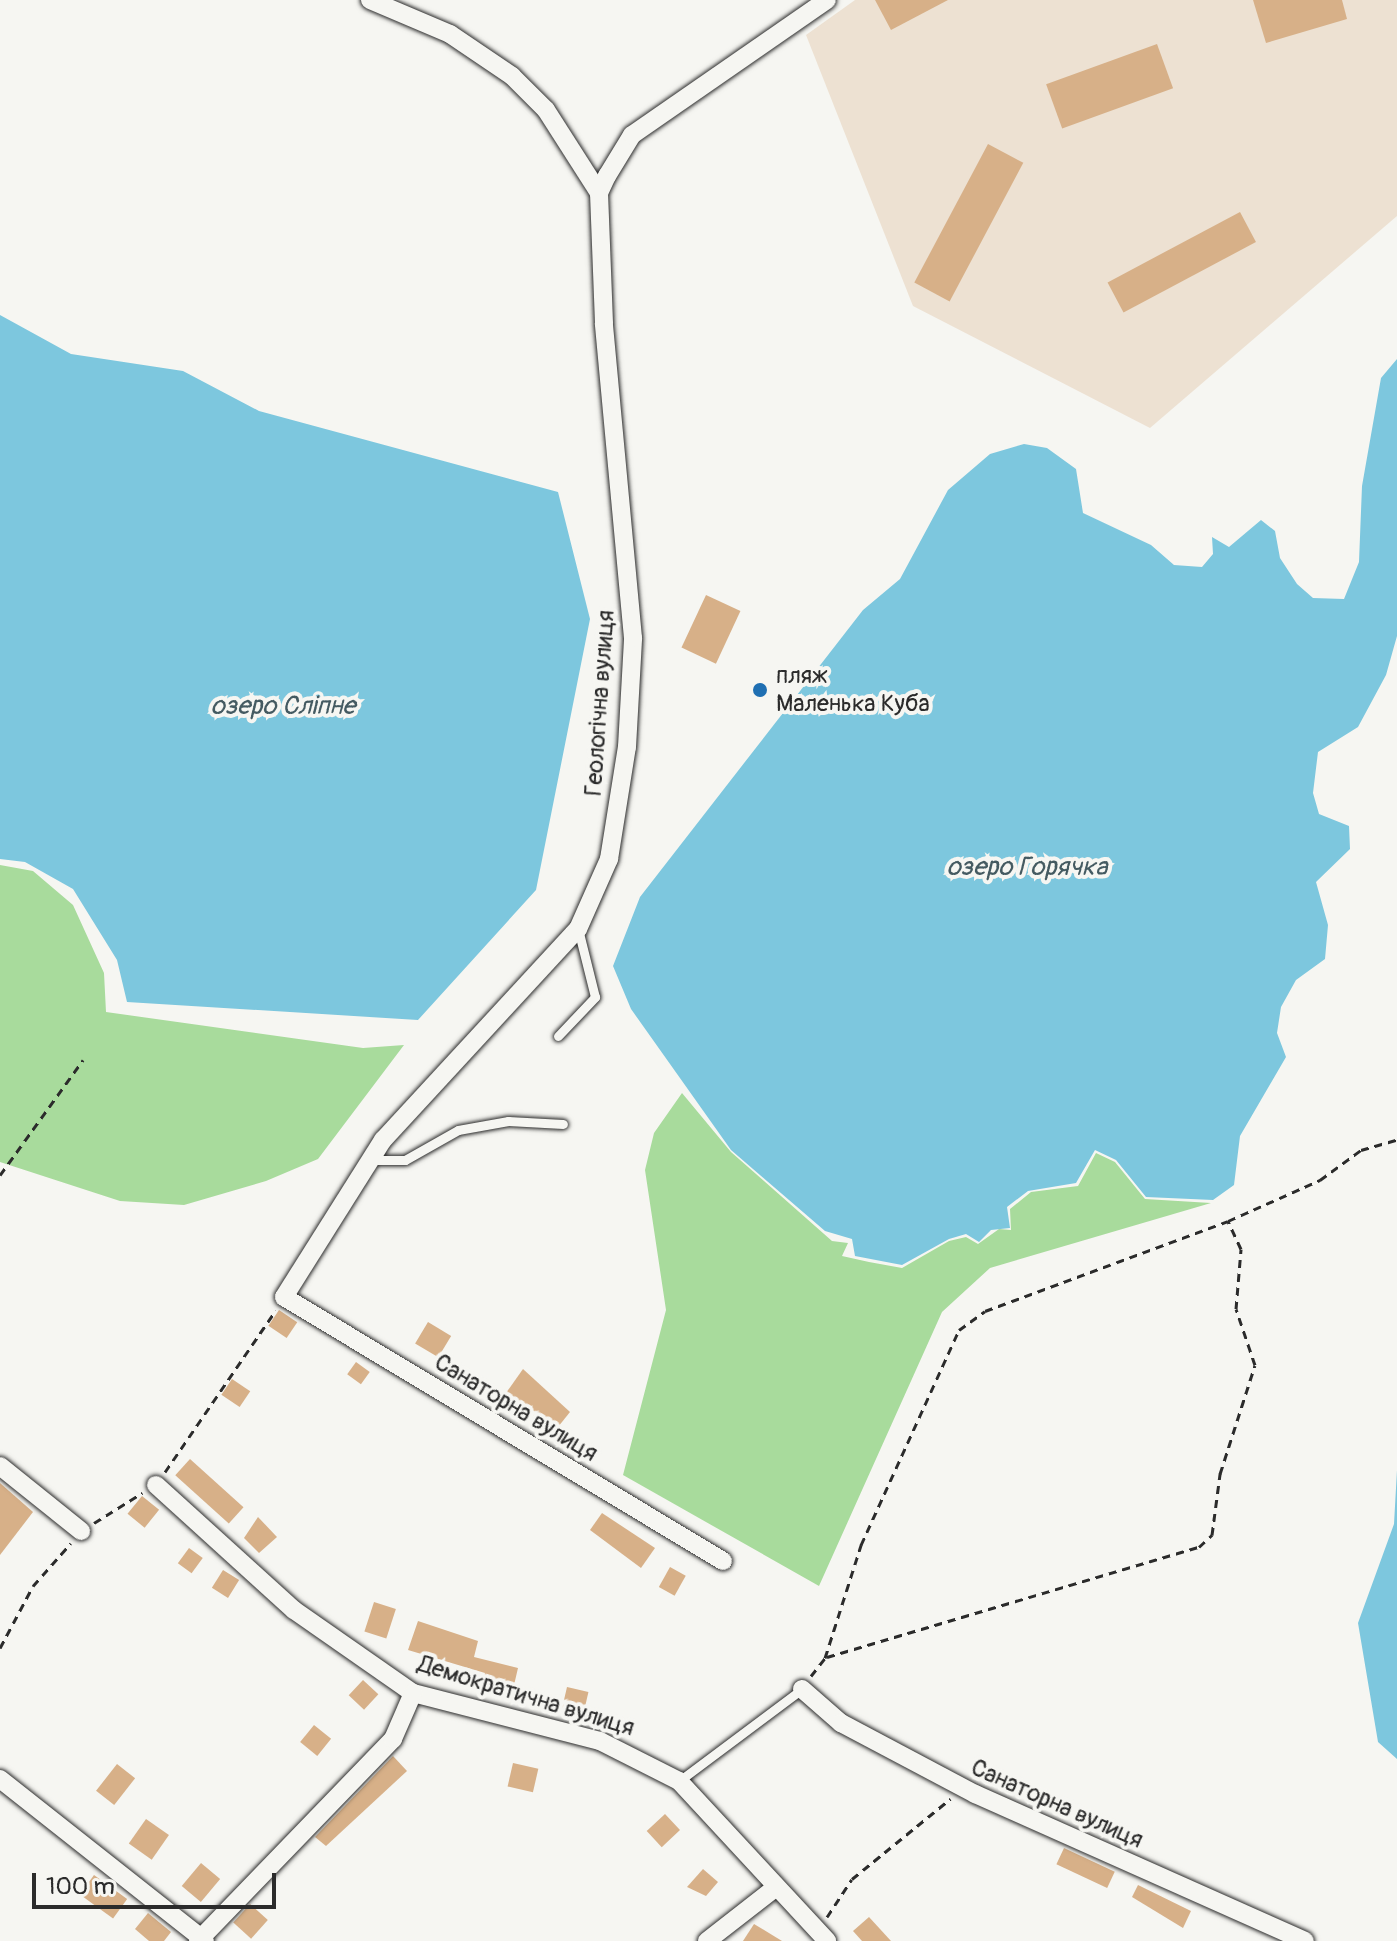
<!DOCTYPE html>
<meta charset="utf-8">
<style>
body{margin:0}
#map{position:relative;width:1397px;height:1941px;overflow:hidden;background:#f6f6f2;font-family:Pangolin,sans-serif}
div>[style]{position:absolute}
.built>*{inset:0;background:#ede1d2}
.green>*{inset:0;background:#a8db9c}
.water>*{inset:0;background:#7dc7de}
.building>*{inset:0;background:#d7b088;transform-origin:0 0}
.path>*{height:3px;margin-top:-1.5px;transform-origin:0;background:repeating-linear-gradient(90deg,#2b2b2b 0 8px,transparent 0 14px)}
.roads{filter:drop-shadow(0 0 2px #2b2b2b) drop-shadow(0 0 2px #2b2b2b)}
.lane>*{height:9px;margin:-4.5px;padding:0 4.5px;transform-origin:4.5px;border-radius:4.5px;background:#f6f6f2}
.street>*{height:18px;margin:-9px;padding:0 9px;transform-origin:9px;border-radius:9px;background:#f6f6f2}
.dots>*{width:22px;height:22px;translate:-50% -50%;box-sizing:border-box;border:4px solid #f6f6f2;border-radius:50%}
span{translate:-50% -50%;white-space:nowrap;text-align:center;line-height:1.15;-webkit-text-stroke:8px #f6f6f2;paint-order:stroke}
.poi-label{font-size:24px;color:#2b2b2b}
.left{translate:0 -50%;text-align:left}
.street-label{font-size:24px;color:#2b2b2b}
.water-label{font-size:26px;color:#445a61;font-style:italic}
.scale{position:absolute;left:32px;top:1873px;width:244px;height:36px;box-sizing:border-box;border:4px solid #2b2b2b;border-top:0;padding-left:10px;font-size:24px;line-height:28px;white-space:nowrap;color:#2b2b2b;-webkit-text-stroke:6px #f6f6f2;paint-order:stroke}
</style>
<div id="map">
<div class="built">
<div style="clip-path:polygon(855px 0,1397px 0,1397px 216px,1150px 428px,913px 306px,806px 35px)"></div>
</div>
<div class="green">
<div style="clip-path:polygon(0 865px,33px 871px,73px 905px,104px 973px,106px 1012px,363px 1048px,404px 1045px,318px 1159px,266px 1181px,184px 1205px,120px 1201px,0 1162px)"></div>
<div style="clip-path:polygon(682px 1093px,731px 1152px,832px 1241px,848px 1243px,842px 1256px,869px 1262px,902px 1268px,949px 1241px,966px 1237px,978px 1244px,999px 1229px,1011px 1230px,1010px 1209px,1031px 1192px,1078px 1186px,1096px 1153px,1115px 1162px,1145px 1199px,1211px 1203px,990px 1268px,942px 1312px,819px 1586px,623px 1475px,666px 1310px,645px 1170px,654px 1133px)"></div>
</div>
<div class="water">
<div style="clip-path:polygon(0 315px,71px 354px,183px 371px,259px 411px,558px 492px,590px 619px,536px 890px,418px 1020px,127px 1002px,117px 960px,73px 889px,25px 862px,0 859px)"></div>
<div style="clip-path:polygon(1397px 359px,1397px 636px,1386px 675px,1358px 727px,1318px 752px,1313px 793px,1319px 814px,1349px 826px,1350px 849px,1316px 882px,1328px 925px,1325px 959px,1296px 980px,1281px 1007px,1277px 1033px,1286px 1057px,1240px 1136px,1234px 1185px,1213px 1200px,1146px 1197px,1116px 1160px,1095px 1150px,1076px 1183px,1028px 1191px,1007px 1207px,1010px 1228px,991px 1230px,979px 1242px,966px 1234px,949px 1239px,902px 1265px,855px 1256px,852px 1239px,825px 1231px,731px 1150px,631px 1009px,613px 966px,640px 897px,863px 610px,900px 579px,948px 490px,990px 454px,1024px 444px,1047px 448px,1076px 469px,1083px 513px,1151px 545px,1174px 565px,1202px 567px,1213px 554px,1212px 537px,1229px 547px,1261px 520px,1275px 531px,1280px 558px,1297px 584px,1313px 598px,1344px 599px,1359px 562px,1362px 486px,1381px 378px)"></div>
<div style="clip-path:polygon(1397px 1470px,1397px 1759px,1378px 1742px,1358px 1623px,1394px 1524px)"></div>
</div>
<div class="building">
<div style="clip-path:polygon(875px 0,948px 0,891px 30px)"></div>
<div style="clip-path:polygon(1253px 0,1342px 0,1347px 19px,1266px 43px)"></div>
<div style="left:1157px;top:44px;width:47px;height:118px;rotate:70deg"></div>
<div style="left:988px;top:144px;width:40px;height:157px;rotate:28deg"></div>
<div style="left:1240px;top:212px;width:34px;height:150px;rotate:62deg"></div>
<div style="left:706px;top:595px;width:38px;height:58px;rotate:25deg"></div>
<div style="left:279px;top:1310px;width:22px;height:19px;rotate:34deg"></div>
<div style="left:428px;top:1322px;width:27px;height:25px;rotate:31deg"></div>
<div style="left:356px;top:1362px;width:17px;height:15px;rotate:36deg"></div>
<div style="clip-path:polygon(523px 1369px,570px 1412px,554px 1432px,506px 1393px)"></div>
<div style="left:232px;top:1379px;width:22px;height:19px;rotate:34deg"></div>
<div style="left:190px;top:1459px;width:72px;height:22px;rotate:42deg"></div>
<div style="clip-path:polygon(0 1483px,33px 1512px,0 1555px)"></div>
<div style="left:142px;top:1496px;width:22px;height:23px;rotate:39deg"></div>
<div style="clip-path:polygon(602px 1513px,655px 1548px,641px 1568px,590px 1530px)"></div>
<div style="clip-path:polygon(258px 1517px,277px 1537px,259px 1553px,244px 1538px)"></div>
<div style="left:189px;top:1548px;width:17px;height:19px;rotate:36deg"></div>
<div style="left:670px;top:1567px;width:18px;height:23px;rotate:29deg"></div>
<div style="left:223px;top:1570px;width:19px;height:21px;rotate:32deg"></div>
<div style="left:374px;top:1602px;width:23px;height:31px;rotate:18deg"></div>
<div style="clip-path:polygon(418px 1621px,478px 1641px,474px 1657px,518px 1668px,511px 1698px,481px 1691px,485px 1673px,408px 1650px)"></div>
<div style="left:363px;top:1680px;width:21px;height:21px;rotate:43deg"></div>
<div style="left:567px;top:1687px;width:22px;height:21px;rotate:13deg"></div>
<div style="left:314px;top:1725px;width:22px;height:22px;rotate:39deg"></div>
<div style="clip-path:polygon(393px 1756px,407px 1771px,326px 1846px,315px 1837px)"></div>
<div style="left:513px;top:1763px;width:26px;height:24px;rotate:13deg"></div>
<div style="left:117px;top:1764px;width:23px;height:34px;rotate:38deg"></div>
<div style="left:665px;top:1814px;width:22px;height:25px;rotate:47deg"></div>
<div style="left:146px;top:1819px;width:28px;height:30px;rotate:35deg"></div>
<div style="left:1064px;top:1848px;width:56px;height:18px;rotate:25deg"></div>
<div style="left:201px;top:1863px;width:25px;height:30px;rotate:40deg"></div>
<div style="clip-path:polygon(703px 1869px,718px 1882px,706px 1896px,687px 1887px)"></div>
<div style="left:94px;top:1875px;width:41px;height:24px;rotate:36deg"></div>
<div style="clip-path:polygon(1138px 1885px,1191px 1911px,1183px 1928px,1132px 1897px)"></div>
<div style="left:250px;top:1904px;width:24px;height:25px;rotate:42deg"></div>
<div style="clip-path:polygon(148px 1913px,171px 1932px,164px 1941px,149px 1941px,135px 1929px)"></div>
<div style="clip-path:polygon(869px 1917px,891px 1941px,862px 1941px,853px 1931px)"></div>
<div style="clip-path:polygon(754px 1924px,782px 1941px,743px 1941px)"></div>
</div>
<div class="path">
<div style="left:0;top:1175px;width:142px;rotate:-54.2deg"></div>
<div style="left:165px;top:1472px;width:196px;rotate:-55.6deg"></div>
<div style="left:94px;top:1523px;width:57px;rotate:-32deg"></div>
<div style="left:0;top:1648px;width:70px;rotate:-62deg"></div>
<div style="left:33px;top:1586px;width:57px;rotate:-48.5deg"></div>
<div style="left:827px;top:1657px;width:388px;rotate:-16.5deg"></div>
<div style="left:1199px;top:1547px;width:18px;rotate:-43deg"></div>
<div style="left:1212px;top:1535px;width:62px;rotate:-82.5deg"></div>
<div style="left:1220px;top:1474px;width:114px;rotate:-72.2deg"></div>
<div style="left:1255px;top:1365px;width:59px;rotate:-108.7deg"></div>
<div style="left:1236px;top:1309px;width:60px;rotate:-85.2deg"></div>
<div style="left:1241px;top:1249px;width:31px;rotate:-115deg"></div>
<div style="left:811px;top:1676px;width:23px;rotate:-52deg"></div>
<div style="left:825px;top:1658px;width:119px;rotate:-72.3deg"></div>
<div style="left:861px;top:1545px;width:236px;rotate:-65.5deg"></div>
<div style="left:959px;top:1330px;width:32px;rotate:-36deg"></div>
<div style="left:985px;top:1311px;width:259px;rotate:-20.3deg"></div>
<div style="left:1228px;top:1221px;width:101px;rotate:-24deg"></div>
<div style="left:1320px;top:1180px;width:51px;rotate:-36.2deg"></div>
<div style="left:1361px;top:1150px;width:37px;rotate:-16deg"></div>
<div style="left:827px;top:1917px;width:45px;rotate:-56.7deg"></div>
<div style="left:852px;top:1879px;width:127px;rotate:-39.2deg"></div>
</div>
<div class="roads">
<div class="lane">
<div style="left:558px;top:1036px;width:54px;rotate:-46.5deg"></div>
<div style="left:595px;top:997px;width:70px;rotate:-104deg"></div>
<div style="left:371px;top:1160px;width:34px"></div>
<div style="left:405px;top:1160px;width:61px;rotate:-29.5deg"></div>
<div style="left:458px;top:1130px;width:51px;rotate:-10.2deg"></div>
<div style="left:508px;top:1121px;width:55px;rotate:3.1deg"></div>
<div style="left:679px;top:1781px;width:154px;rotate:-36.8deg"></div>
</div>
<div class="street">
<div style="left:370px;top:0;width:87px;rotate:23deg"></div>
<div style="left:450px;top:34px;width:75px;rotate:34.1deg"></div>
<div style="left:512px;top:76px;width:48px;rotate:45deg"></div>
<div style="left:546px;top:110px;width:98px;rotate:57.4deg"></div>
<div style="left:0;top:1466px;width:104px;rotate:38.7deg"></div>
<div style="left:156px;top:1485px;width:186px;rotate:42.2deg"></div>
<div style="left:294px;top:1610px;width:145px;rotate:34.9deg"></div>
<div style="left:413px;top:1693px;width:193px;rotate:14.4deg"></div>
<div style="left:600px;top:1741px;width:89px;rotate:26.9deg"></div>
<div style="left:679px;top:1781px;width:218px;rotate:47.2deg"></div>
<div style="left:723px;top:1561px;width:512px;rotate:-148.98deg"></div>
<div style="left:284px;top:1297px;width:186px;rotate:-57.8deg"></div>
<div style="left:383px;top:1140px;width:287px;rotate:-47.3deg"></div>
<div style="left:578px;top:929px;width:77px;rotate:-66.1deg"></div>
<div style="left:609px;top:859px;width:113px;rotate:-80.9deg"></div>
<div style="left:627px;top:747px;width:109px;rotate:-86.8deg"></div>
<div style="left:633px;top:638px;width:316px;rotate:-95.3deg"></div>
<div style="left:604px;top:323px;width:130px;rotate:-92.2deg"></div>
<div style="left:599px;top:193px;width:19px;rotate:-65deg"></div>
<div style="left:607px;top:176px;width:48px;rotate:-58.6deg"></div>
<div style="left:632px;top:135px;width:237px;rotate:-34.7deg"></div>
<div style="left:802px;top:1689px;width:52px;rotate:41.1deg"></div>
<div style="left:841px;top:1723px;width:152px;rotate:27.9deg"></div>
<div style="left:975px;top:1794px;width:361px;rotate:24deg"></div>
<div style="left:0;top:1779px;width:261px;rotate:38.3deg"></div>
<div style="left:198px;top:1941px;width:281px;rotate:-46deg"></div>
<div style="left:393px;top:1739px;width:50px;rotate:-66.5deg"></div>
<div style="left:707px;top:1941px;width:86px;rotate:-37.9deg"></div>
</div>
</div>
<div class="dots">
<div style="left:760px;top:690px;background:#1f6fb2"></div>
</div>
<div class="poi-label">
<span class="left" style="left:776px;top:690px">пляж<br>Маленька Куба</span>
</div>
<div class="street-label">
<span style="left:600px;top:703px;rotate:-86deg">Геологічна вулиця</span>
<span style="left:516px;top:1408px;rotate:31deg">Санаторна вулиця</span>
<span style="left:526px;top:1696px;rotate:17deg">Демократична вулиця</span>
<span style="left:1057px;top:1804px;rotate:24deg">Санаторна вулиця</span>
</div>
<div class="water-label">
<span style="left:283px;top:707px">озеро Сліпне</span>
<span style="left:1027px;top:868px">озеро Горячка</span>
</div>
<div class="scale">100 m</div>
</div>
